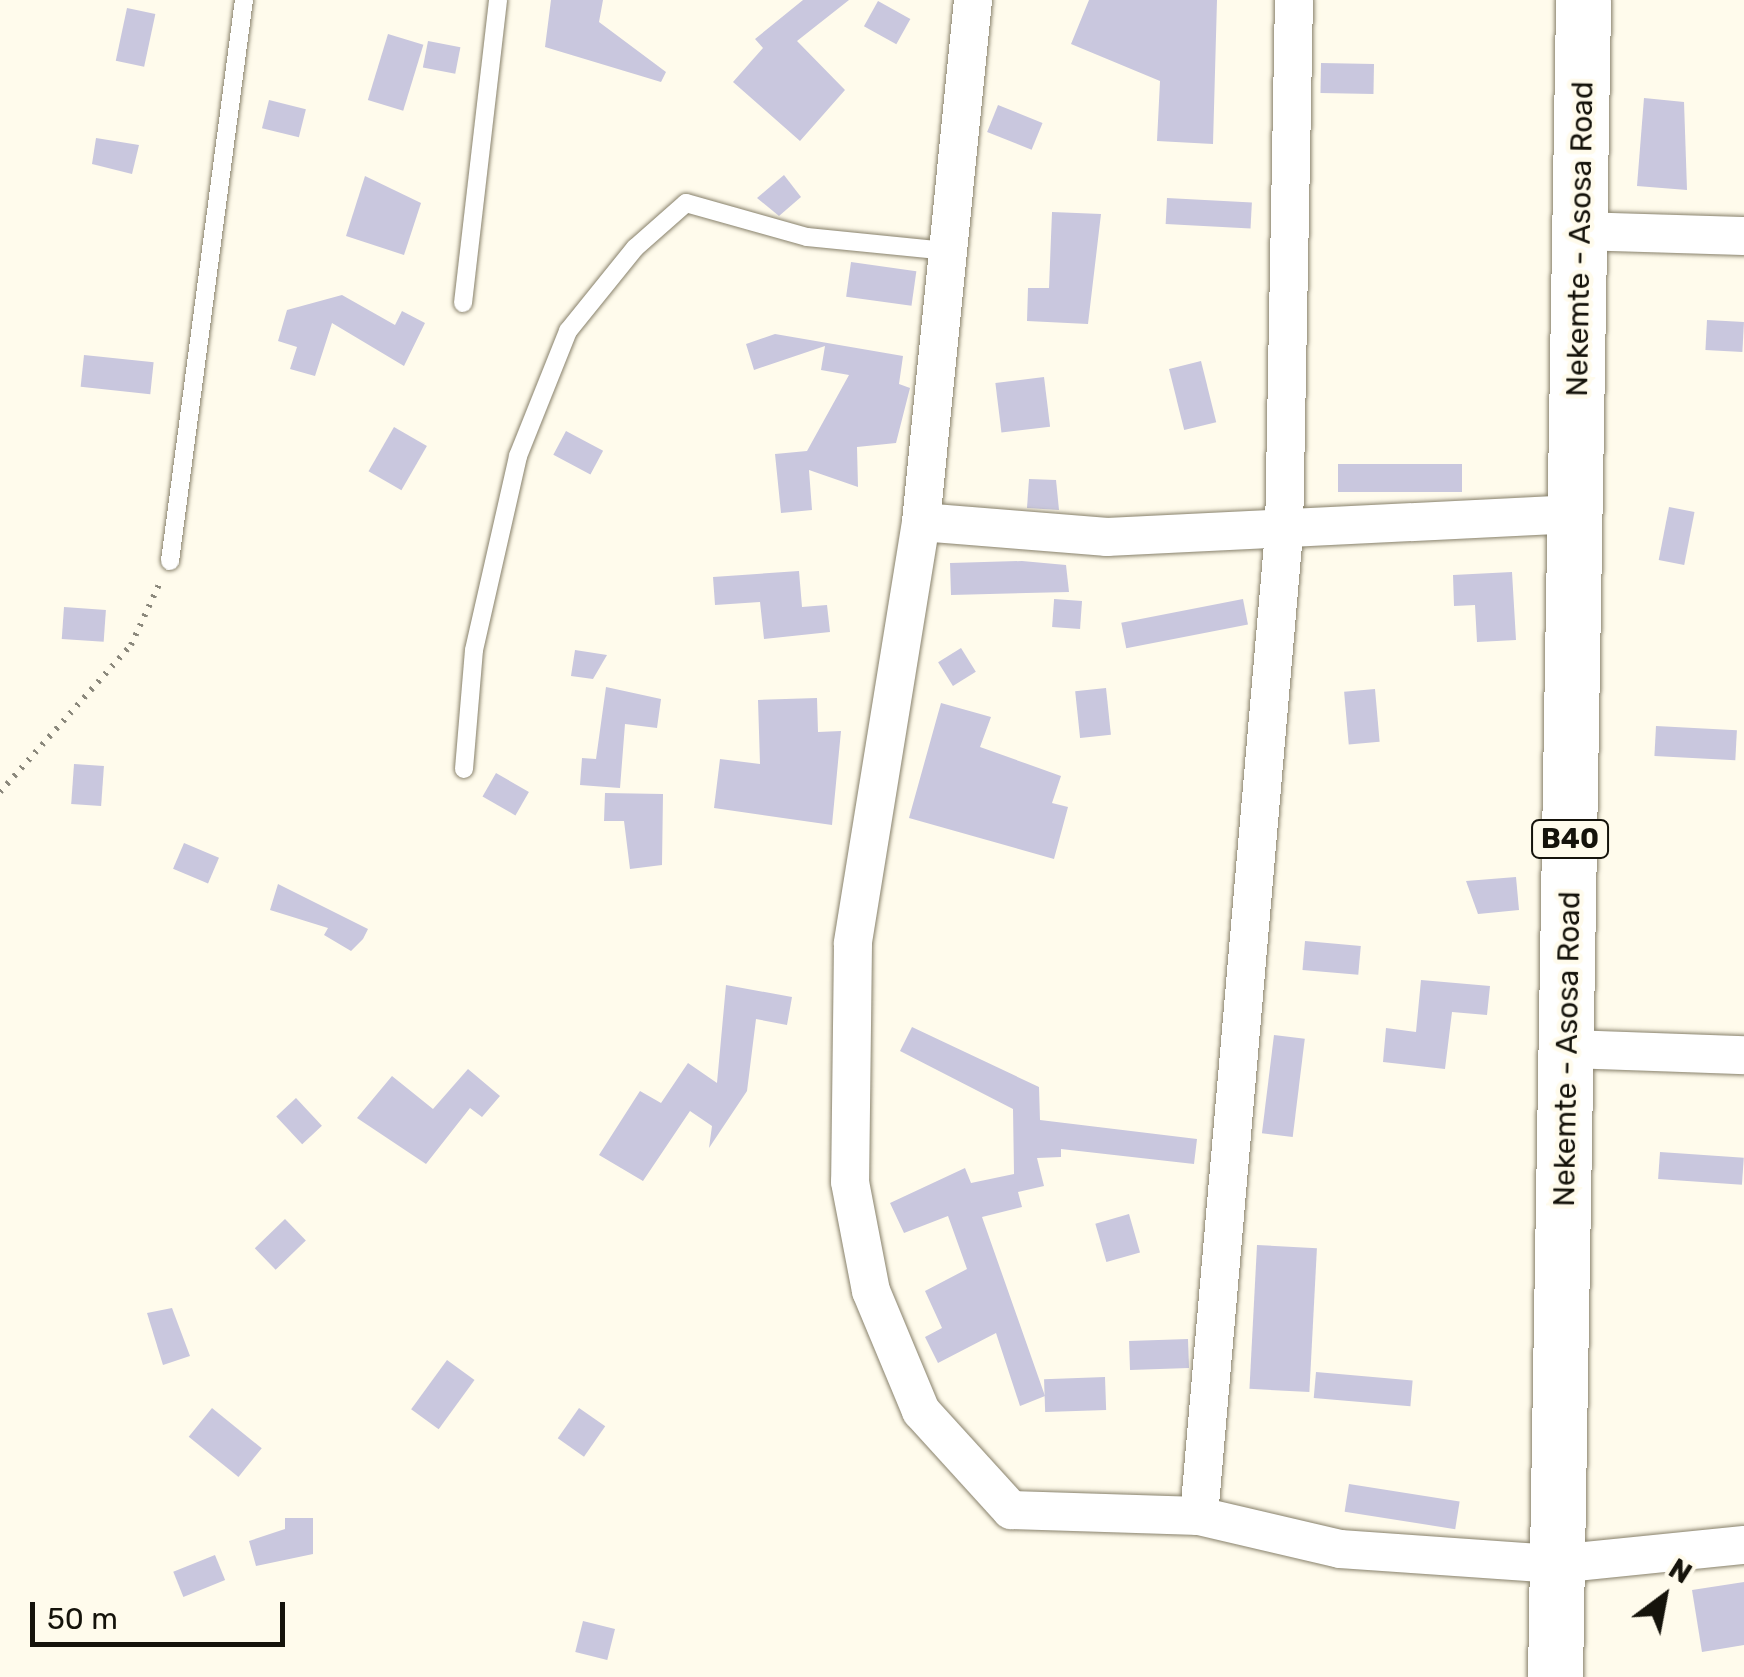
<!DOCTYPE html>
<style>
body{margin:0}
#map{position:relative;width:1744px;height:1677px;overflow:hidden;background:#fffbec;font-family:Rubik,sans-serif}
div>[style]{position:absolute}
.building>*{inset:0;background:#c9c7de;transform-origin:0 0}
.path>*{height:6px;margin-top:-3px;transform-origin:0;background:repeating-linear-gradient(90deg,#8b887c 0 2.5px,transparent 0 10.5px)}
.roads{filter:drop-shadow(0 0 2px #88816b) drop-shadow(0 0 2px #88816b)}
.lane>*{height:18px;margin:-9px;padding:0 9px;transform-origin:9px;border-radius:9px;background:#fff}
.street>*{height:38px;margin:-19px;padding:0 19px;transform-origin:19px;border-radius:19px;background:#fff}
.highway>*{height:55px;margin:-27.5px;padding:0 27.5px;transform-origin:27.5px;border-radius:27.5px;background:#fff}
span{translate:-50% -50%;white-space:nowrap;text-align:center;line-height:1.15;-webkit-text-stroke:9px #fffbec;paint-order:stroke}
.shield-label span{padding:2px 8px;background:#fffbec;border:2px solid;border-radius:8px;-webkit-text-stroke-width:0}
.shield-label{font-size:28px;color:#15130b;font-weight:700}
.street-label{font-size:30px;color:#15130b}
.north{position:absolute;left:1614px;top:1547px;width:100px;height:100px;-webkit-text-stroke:8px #fffbec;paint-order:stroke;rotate:32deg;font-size:28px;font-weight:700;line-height:40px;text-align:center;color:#15130b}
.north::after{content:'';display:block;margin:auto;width:35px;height:45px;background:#15130b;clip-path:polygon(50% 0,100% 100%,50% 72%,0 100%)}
.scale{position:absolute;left:30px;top:1602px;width:255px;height:45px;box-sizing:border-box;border:5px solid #15130b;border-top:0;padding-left:12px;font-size:30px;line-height:35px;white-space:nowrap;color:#15130b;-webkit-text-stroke:8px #fffbec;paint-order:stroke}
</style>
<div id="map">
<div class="building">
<div style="clip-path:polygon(551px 0,603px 0,599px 22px,666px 72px,661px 82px,545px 47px)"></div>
<div style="clip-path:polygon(803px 0,849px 0,797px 41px,845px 90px,800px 141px,733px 82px,763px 48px,755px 39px)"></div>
<div style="clip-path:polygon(1089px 0,1217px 0,1213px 144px,1157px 141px,1160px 81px,1071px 44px)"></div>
<div style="left:878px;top:1px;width:37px;height:29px;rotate:29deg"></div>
<div style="left:127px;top:8px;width:29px;height:54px;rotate:12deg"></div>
<div style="left:388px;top:34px;width:37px;height:69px;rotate:17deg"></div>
<div style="left:428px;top:41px;width:33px;height:27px;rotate:11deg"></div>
<div style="left:1321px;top:63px;width:53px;height:30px;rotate:1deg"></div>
<div style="clip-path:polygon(1644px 98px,1684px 102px,1687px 190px,1637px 186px)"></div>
<div style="left:269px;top:100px;width:38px;height:29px;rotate:14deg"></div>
<div style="left:998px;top:105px;width:48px;height:29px;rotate:22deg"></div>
<div style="clip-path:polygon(96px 138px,139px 145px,132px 174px,92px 164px)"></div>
<div style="clip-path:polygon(784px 175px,801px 197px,779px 216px,757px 198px)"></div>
<div style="clip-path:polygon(365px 176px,421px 203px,404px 255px,346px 236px)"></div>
<div style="left:1167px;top:198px;width:85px;height:26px;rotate:3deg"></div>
<div style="clip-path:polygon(1052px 212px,1101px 214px,1088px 324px,1027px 321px,1028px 288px,1049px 288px)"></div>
<div style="left:851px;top:262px;width:66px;height:35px;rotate:8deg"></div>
<div style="clip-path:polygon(342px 295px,395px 325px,402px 311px,425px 323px,404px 366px,332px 323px,315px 376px,290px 369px,297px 347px,278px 341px,287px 310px)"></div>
<div style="left:1707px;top:320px;width:37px;height:30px;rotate:3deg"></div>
<div style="clip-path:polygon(775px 334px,903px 356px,899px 384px,910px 388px,896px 443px,857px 447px,858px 487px,809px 470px,812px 510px,781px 513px,775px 454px,807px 451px,849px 375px,821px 370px,825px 346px,754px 370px,746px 344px)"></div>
<div style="left:84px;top:355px;width:70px;height:32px;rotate:6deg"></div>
<div style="left:1201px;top:361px;width:63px;height:33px;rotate:76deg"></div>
<div style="left:1044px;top:377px;width:50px;height:49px;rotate:83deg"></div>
<div style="left:394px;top:427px;width:38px;height:51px;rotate:30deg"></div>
<div style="left:566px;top:431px;width:42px;height:27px;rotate:28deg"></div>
<div style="left:1338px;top:464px;width:124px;height:28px"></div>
<div style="clip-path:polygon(1029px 479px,1056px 480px,1059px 510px,1027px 508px)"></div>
<div style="left:1669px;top:507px;width:26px;height:54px;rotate:11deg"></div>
<div style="clip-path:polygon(1022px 561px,1066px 565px,1069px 592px,951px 595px,950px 563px)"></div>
<div style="clip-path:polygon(799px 571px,802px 607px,827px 605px,830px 632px,764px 639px,760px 602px,715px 605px,713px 577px)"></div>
<div style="clip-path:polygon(1512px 572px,1516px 640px,1477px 642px,1475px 605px,1454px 606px,1453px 575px)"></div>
<div style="left:1243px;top:599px;width:26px;height:124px;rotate:79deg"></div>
<div style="left:1082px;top:601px;width:28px;height:28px;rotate:94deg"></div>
<div style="left:64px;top:607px;width:42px;height:32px;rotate:4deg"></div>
<div style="left:961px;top:648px;width:28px;height:27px;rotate:58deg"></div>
<div style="clip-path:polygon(575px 650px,607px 655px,593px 679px,571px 676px)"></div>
<div style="clip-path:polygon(606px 687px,661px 699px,657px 728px,625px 724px,620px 788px,580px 785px,582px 758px,596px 759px)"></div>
<div style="left:1106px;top:688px;width:47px;height:31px;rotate:84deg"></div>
<div style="left:1375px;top:689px;width:53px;height:31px;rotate:85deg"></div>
<div style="clip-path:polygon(817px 698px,818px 732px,841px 731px,832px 825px,714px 808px,720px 759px,760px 764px,758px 700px)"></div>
<div style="clip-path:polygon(941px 703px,991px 717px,980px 747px,1061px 776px,1052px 803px,1068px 807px,1054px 859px,909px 818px)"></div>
<div style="left:1656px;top:726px;width:81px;height:30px;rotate:3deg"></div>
<div style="left:74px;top:764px;width:30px;height:40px;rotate:4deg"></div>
<div style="left:496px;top:773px;width:38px;height:27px;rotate:30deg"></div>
<div style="clip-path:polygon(605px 793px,663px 794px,662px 865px,630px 869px,624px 821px,604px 821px)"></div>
<div style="left:184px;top:843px;width:38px;height:28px;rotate:23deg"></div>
<div style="clip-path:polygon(1516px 877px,1519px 910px,1478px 914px,1466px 881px)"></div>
<div style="clip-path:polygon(278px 884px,368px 929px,363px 939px,351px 951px,324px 935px,328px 928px,270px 910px)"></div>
<div style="left:1305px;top:941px;width:56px;height:29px;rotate:5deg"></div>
<div style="clip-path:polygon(1421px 980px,1490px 986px,1487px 1015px,1452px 1012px,1445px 1069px,1383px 1062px,1386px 1028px,1416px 1032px)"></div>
<div style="clip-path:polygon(726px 985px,792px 997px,787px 1025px,756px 1019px,747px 1091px,709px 1148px,712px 1126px,690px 1111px,643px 1181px,599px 1155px,640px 1091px,661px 1103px,688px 1063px,717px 1083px)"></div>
<div style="clip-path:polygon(912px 1027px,1039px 1087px,1040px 1120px,1197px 1139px,1194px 1164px,1061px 1149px,1061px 1157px,1037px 1158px,1044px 1186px,1018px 1192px,1022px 1207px,982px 1217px,1045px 1396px,1020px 1406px,996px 1333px,938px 1363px,925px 1337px,942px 1328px,925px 1291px,967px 1269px,948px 1216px,904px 1233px,890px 1203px,965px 1168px,971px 1183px,1014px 1174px,1013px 1109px,900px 1051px)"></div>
<div style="left:1274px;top:1035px;width:31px;height:99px;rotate:7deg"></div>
<div style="clip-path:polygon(468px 1069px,500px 1096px,482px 1117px,470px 1108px,426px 1164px,357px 1118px,392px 1076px,433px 1109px)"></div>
<div style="left:296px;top:1098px;width:38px;height:27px;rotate:47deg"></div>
<div style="left:1660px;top:1152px;width:84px;height:27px;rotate:4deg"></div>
<div style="left:1129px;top:1214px;width:40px;height:35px;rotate:74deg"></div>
<div style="left:285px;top:1219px;width:30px;height:42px;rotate:46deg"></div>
<div style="left:1257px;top:1245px;width:60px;height:144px;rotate:3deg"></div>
<div style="clip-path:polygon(172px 1308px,190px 1356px,163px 1365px,147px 1313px)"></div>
<div style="left:1188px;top:1339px;width:29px;height:59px;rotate:88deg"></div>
<div style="left:447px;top:1360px;width:34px;height:61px;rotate:36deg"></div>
<div style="left:1316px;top:1372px;width:97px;height:26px;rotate:5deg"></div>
<div style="left:1105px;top:1377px;width:33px;height:61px;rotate:88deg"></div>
<div style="left:212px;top:1408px;width:64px;height:37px;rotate:39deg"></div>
<div style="left:579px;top:1408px;width:32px;height:37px;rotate:35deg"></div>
<div style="left:1349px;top:1484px;width:112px;height:28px;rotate:9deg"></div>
<div style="clip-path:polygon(285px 1518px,313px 1518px,313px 1554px,256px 1566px,249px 1541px,285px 1529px)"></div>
<div style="left:215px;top:1555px;width:27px;height:45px;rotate:68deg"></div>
<div style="clip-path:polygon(1744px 1582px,1744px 1645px,1702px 1652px,1692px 1590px)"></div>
<div style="left:583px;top:1621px;width:33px;height:32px;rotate:14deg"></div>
</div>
<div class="path">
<div style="left:0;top:792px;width:197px;rotate:-48.3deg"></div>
<div style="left:131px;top:645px;width:72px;rotate:-65.2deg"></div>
</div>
<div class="roads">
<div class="lane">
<div style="left:463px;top:303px;width:305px;rotate:-83.4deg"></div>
<div style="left:170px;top:561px;width:566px;rotate:-82.49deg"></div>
<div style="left:464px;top:769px;width:119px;rotate:-85.2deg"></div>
<div style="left:474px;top:650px;width:199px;rotate:-77.2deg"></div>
<div style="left:518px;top:456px;width:135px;rotate:-68.2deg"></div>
<div style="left:568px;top:331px;width:107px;rotate:-51.1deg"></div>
<div style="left:635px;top:248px;width:68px;rotate:-41.4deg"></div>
<div style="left:686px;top:203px;width:126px;rotate:15.7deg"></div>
<div style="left:807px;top:237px;width:142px;rotate:5.7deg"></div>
</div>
<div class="street">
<div style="left:973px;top:0;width:525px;rotate:95.69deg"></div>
<div style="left:921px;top:522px;width:427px;rotate:99.2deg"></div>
<div style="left:853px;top:944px;width:238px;rotate:90.7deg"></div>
<div style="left:850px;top:1182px;width:111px;rotate:79.1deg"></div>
<div style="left:871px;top:1291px;width:130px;rotate:67.4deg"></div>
<div style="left:921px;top:1411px;width:134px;rotate:47.7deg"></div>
<div style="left:1011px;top:1510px;width:188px;rotate:1.8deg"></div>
<div style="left:1199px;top:1516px;width:145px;rotate:13.2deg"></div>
<div style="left:1340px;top:1549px;width:217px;rotate:4deg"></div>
<div style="left:1556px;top:1564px;width:189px;rotate:-5.8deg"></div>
<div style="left:1581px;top:231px;width:163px;rotate:1.8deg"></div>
<div style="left:921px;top:522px;width:187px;rotate:4.6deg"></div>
<div style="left:1107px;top:537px;width:469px;rotate:-2.8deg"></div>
<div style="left:1568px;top:1049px;width:176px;rotate:2deg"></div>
<div style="left:1199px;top:1516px;width:987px;rotate:-85.06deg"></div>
<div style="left:1284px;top:533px;width:533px;rotate:-88.93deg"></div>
</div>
<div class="highway">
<div style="left:1555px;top:1677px;width:1677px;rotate:-89.04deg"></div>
</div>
</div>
<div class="shield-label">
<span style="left:1570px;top:839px">B40</span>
</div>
<div class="street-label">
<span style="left:1580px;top:239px;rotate:-89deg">Nekemte - Asosa Road</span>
<span style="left:1567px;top:1049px;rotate:-89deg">Nekemte - Asosa Road</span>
</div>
<div class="north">N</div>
<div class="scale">50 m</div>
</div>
